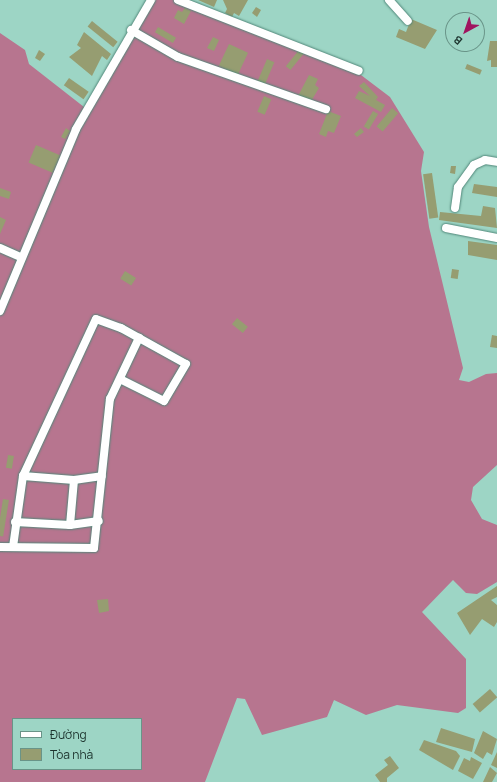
<!DOCTYPE html>
<meta charset="utf-8">
<style>
body{margin:0}
#map{position:relative;width:497px;height:782px;overflow:hidden;background:#9dd5c5;font-family:Manrope,sans-serif}
div>[style]{position:absolute}
.forest>*{inset:0;background:#b7758f}
.building>*{inset:0;background:#969d71;transform-origin:0 0}
.roads{filter:drop-shadow(0 0 1px #518779) drop-shadow(0 0 1px #518779)}
.minor>*{height:8px;margin:-4px;padding:0 4px;transform-origin:4px;border-radius:4px;background:#fff}
span{translate:-50% -50%;white-space:nowrap;text-align:center;line-height:1.15;-webkit-text-stroke:3px #9dd5c5;paint-order:stroke}
.legend{position:absolute;left:12px;top:718px;width:130px;height:52px;box-sizing:border-box;background:#9dd5c5;border:1px solid #699488;margin:0;padding:5px 7px;list-style:none;font-size:12px;color:#1c332d}
.legend li{display:flex;align-items:center;gap:8px;height:20px}
.legend b{width:20px;border:1px solid #699488}
.north{position:absolute;left:445px;top:12px;width:40px;height:40px;box-sizing:border-box;background:#9dd5c5;border:1px solid #699488;border-radius:50%;rotate:220deg;font-size:11px;font-weight:700;line-height:16px;text-align:center;color:#1c332d}
.north::after{content:'';display:block;margin:auto;width:14px;height:18px;background:#a0145f;clip-path:polygon(50% 0,100% 100%,50% 72%,0 100%)}
</style>
<div id="map">
<div class="forest">
<div style="clip-path:polygon(evenodd,154px 0,174px 0,357px 72px,390px 97px,424px 152px,421px 171px,429px 227px,463px 368px,459px 380px,469px 382px,486px 374px,497px 373px,497px 465px,473px 487px,471px 500px,482px 519px,497px 525px,497px 582px,477px 594px,466px 593px,453px 580px,422px 612px,466px 659px,466px 708px,458px 713px,397px 705px,366px 715px,334px 700px,327px 717px,262px 735px,245px 699px,237px 698px,205px 782px,0 782px,0 33px,25px 50px,29px 64px,84px 107px,93px 106px,154px 0,13px 719px,141px 719px,141px 769px,13px 769px,13px 719px)"></div>
</div>
<div class="building">
<div style="clip-path:polygon(198px 0,217px 0,214px 7px)"></div>
<div style="clip-path:polygon(223px 0,248px 0,239px 16px,234px 13px,232px 17px,225px 13px,227px 9px)"></div>
<div style="clip-path:polygon(256px 7px,261px 10px,257px 17px,252px 13px)"></div>
<div style="clip-path:polygon(185px 8px,191px 11px,184px 24px,174px 18px,178px 10px,182px 12px)"></div>
<div style="clip-path:polygon(411px 19px,437px 30px,425px 49px,396px 37px,399px 29px,406px 32px)"></div>
<div style="left:92px;top:21px;width:33px;height:7px;rotate:39deg"></div>
<div style="left:158px;top:27px;width:21px;height:6px;rotate:31deg"></div>
<div style="clip-path:polygon(84px 32px,111px 54px,107px 60px,102px 56px,92px 76px,69px 57px,81px 48px,77px 45px)"></div>
<div style="clip-path:polygon(213px 37px,219px 40px,214px 51px,207px 48px)"></div>
<div style="clip-path:polygon(490px 41px,497px 41px,497px 67px,491px 67px,491px 60px,487px 61px)"></div>
<div style="left:229px;top:44px;width:21px;height:24px;rotate:25deg"></div>
<div style="clip-path:polygon(39px 50px,45px 54px,40px 61px,35px 58px)"></div>
<div style="left:299px;top:50px;width:6px;height:21px;rotate:39deg"></div>
<div style="left:267px;top:59px;width:8px;height:25px;rotate:23deg"></div>
<div style="left:467px;top:64px;width:16px;height:5px;rotate:22deg"></div>
<div style="clip-path:polygon(309px 75px,318px 79px,315px 85px,319px 88px,310px 103px,298px 96px)"></div>
<div style="left:69px;top:78px;width:24px;height:9px;rotate:35deg"></div>
<div style="clip-path:polygon(364px 82px,378px 97px,376px 100px,385px 105px,381px 112px,355px 98px,359px 91px,370px 96px,359px 86px)"></div>
<div style="left:264px;top:96px;width:8px;height:17px;rotate:23deg"></div>
<div style="left:392px;top:108px;width:8px;height:24px;rotate:40deg"></div>
<div style="clip-path:polygon(328px 111px,341px 116px,334px 133px,328px 131px,326px 137px,319px 134px)"></div>
<div style="left:373px;top:111px;width:6px;height:18px;rotate:31deg"></div>
<div style="clip-path:polygon(66px 128px,70px 131px,65px 139px,61px 137px)"></div>
<div style="clip-path:polygon(361px 128px,364px 132px,357px 137px,354px 134px)"></div>
<div style="left:36px;top:145px;width:26px;height:19px;rotate:23deg"></div>
<div style="clip-path:polygon(451px 166px,456px 166px,455px 174px,450px 173px)"></div>
<div style="left:432px;top:173px;width:45px;height:9px;rotate:82deg"></div>
<div style="clip-path:polygon(474px 184px,497px 187px,497px 197px,472px 193px)"></div>
<div style="clip-path:polygon(0 188px,11px 192px,9px 199px,0 196px)"></div>
<div style="clip-path:polygon(483px 206px,495px 208px,497px 228px,439px 220px,440px 212px,481px 216px)"></div>
<div style="clip-path:polygon(0 217px,6px 220px,0 234px)"></div>
<div style="clip-path:polygon(468px 241px,497px 245px,497px 260px,468px 255px)"></div>
<div style="left:452px;top:269px;width:7px;height:9px;rotate:8deg"></div>
<div style="left:125px;top:271px;width:13px;height:9px;rotate:32deg"></div>
<div style="left:237px;top:318px;width:14px;height:8px;rotate:39deg"></div>
<div style="clip-path:polygon(492px 335px,497px 336px,497px 348px,490px 347px)"></div>
<div style="left:8px;top:455px;width:6px;height:13px;rotate:9deg"></div>
<div style="left:3px;top:499px;width:6px;height:37px;rotate:9deg"></div>
<div style="clip-path:polygon(497px 586px,497px 597px,491px 600px,497px 605px,497px 622px,494px 627px,482px 619px,470px 635px,457px 613px)"></div>
<div style="clip-path:polygon(108px 599px,109px 611px,99px 613px,97px 600px)"></div>
<div style="left:490px;top:689px;width:11px;height:23px;rotate:49deg"></div>
<div style="clip-path:polygon(441px 728px,475px 739px,472px 752px,436px 742px)"></div>
<div style="clip-path:polygon(483px 731px,497px 739px,492px 755px,487px 752px,483px 759px,474px 753px)"></div>
<div style="clip-path:polygon(424px 740px,456px 751px,460px 756px,453px 770px,419px 750px)"></div>
<div style="clip-path:polygon(497px 752px,497px 768px,491px 765px)"></div>
<div style="clip-path:polygon(390px 756px,399px 768px,387px 778px,387px 782px,380px 782px,375px 775px,388px 765px,384px 760px)"></div>
<div style="clip-path:polygon(471px 757px,482px 763px,473px 779px,458px 771px,464px 758px,470px 761px)"></div>
<div style="clip-path:polygon(490px 767px,497px 773px,492px 782px,483px 782px)"></div>
</div>
<div class="roads">
<div class="minor">
<div style="left:178px;top:0;width:194px;rotate:21.4deg"></div>
<div style="left:389px;top:0;width:28px;rotate:48deg"></div>
<div style="left:131px;top:30px;width:54px;rotate:29.9deg"></div>
<div style="left:178px;top:57px;width:157px;rotate:19.4deg"></div>
<div style="left:455px;top:208px;width:21px;rotate:-82deg"></div>
<div style="left:458px;top:187px;width:27px;rotate:-54deg"></div>
<div style="left:474px;top:165px;width:12px;rotate:-24deg"></div>
<div style="left:485px;top:160px;width:12px;rotate:9deg"></div>
<div style="left:446px;top:228px;width:52px;rotate:11.1deg"></div>
<div style="left:0;top:248px;width:22px;rotate:24deg"></div>
<div style="left:0;top:311px;width:197px;rotate:-67.3deg"></div>
<div style="left:76px;top:129px;width:149px;rotate:-59.8deg"></div>
<div style="left:23px;top:476px;width:51px;rotate:4.5deg"></div>
<div style="left:74px;top:480px;width:28px;rotate:-8deg"></div>
<div style="left:15px;top:522px;width:55px;rotate:3.1deg"></div>
<div style="left:70px;top:525px;width:29px;rotate:-8deg"></div>
<div style="left:70px;top:525px;width:45px;rotate:-84.9deg"></div>
<div style="left:0;top:547px;width:94px;rotate:0.6deg"></div>
<div style="left:94px;top:548px;width:150px;rotate:-83.9deg"></div>
<div style="left:110px;top:399px;width:68px;rotate:-64.6deg"></div>
<div style="left:13px;top:547px;width:72px;rotate:-82deg"></div>
<div style="left:23px;top:476px;width:173px;rotate:-65.1deg"></div>
<div style="left:96px;top:319px;width:27px;rotate:20deg"></div>
<div style="left:121px;top:328px;width:74px;rotate:29deg"></div>
<div style="left:186px;top:364px;width:43px;rotate:120.7deg"></div>
<div style="left:164px;top:401px;width:49px;rotate:-153.4deg"></div>
</div>
</div>
<ul class="legend">
<li><b style="height:5px;background:#fff"></b>Đường</li>
<li><b style="height:11px;background:#969d71"></b>Tòa nhà</li>
</ul>
<div class="north">B</div>
</div>
